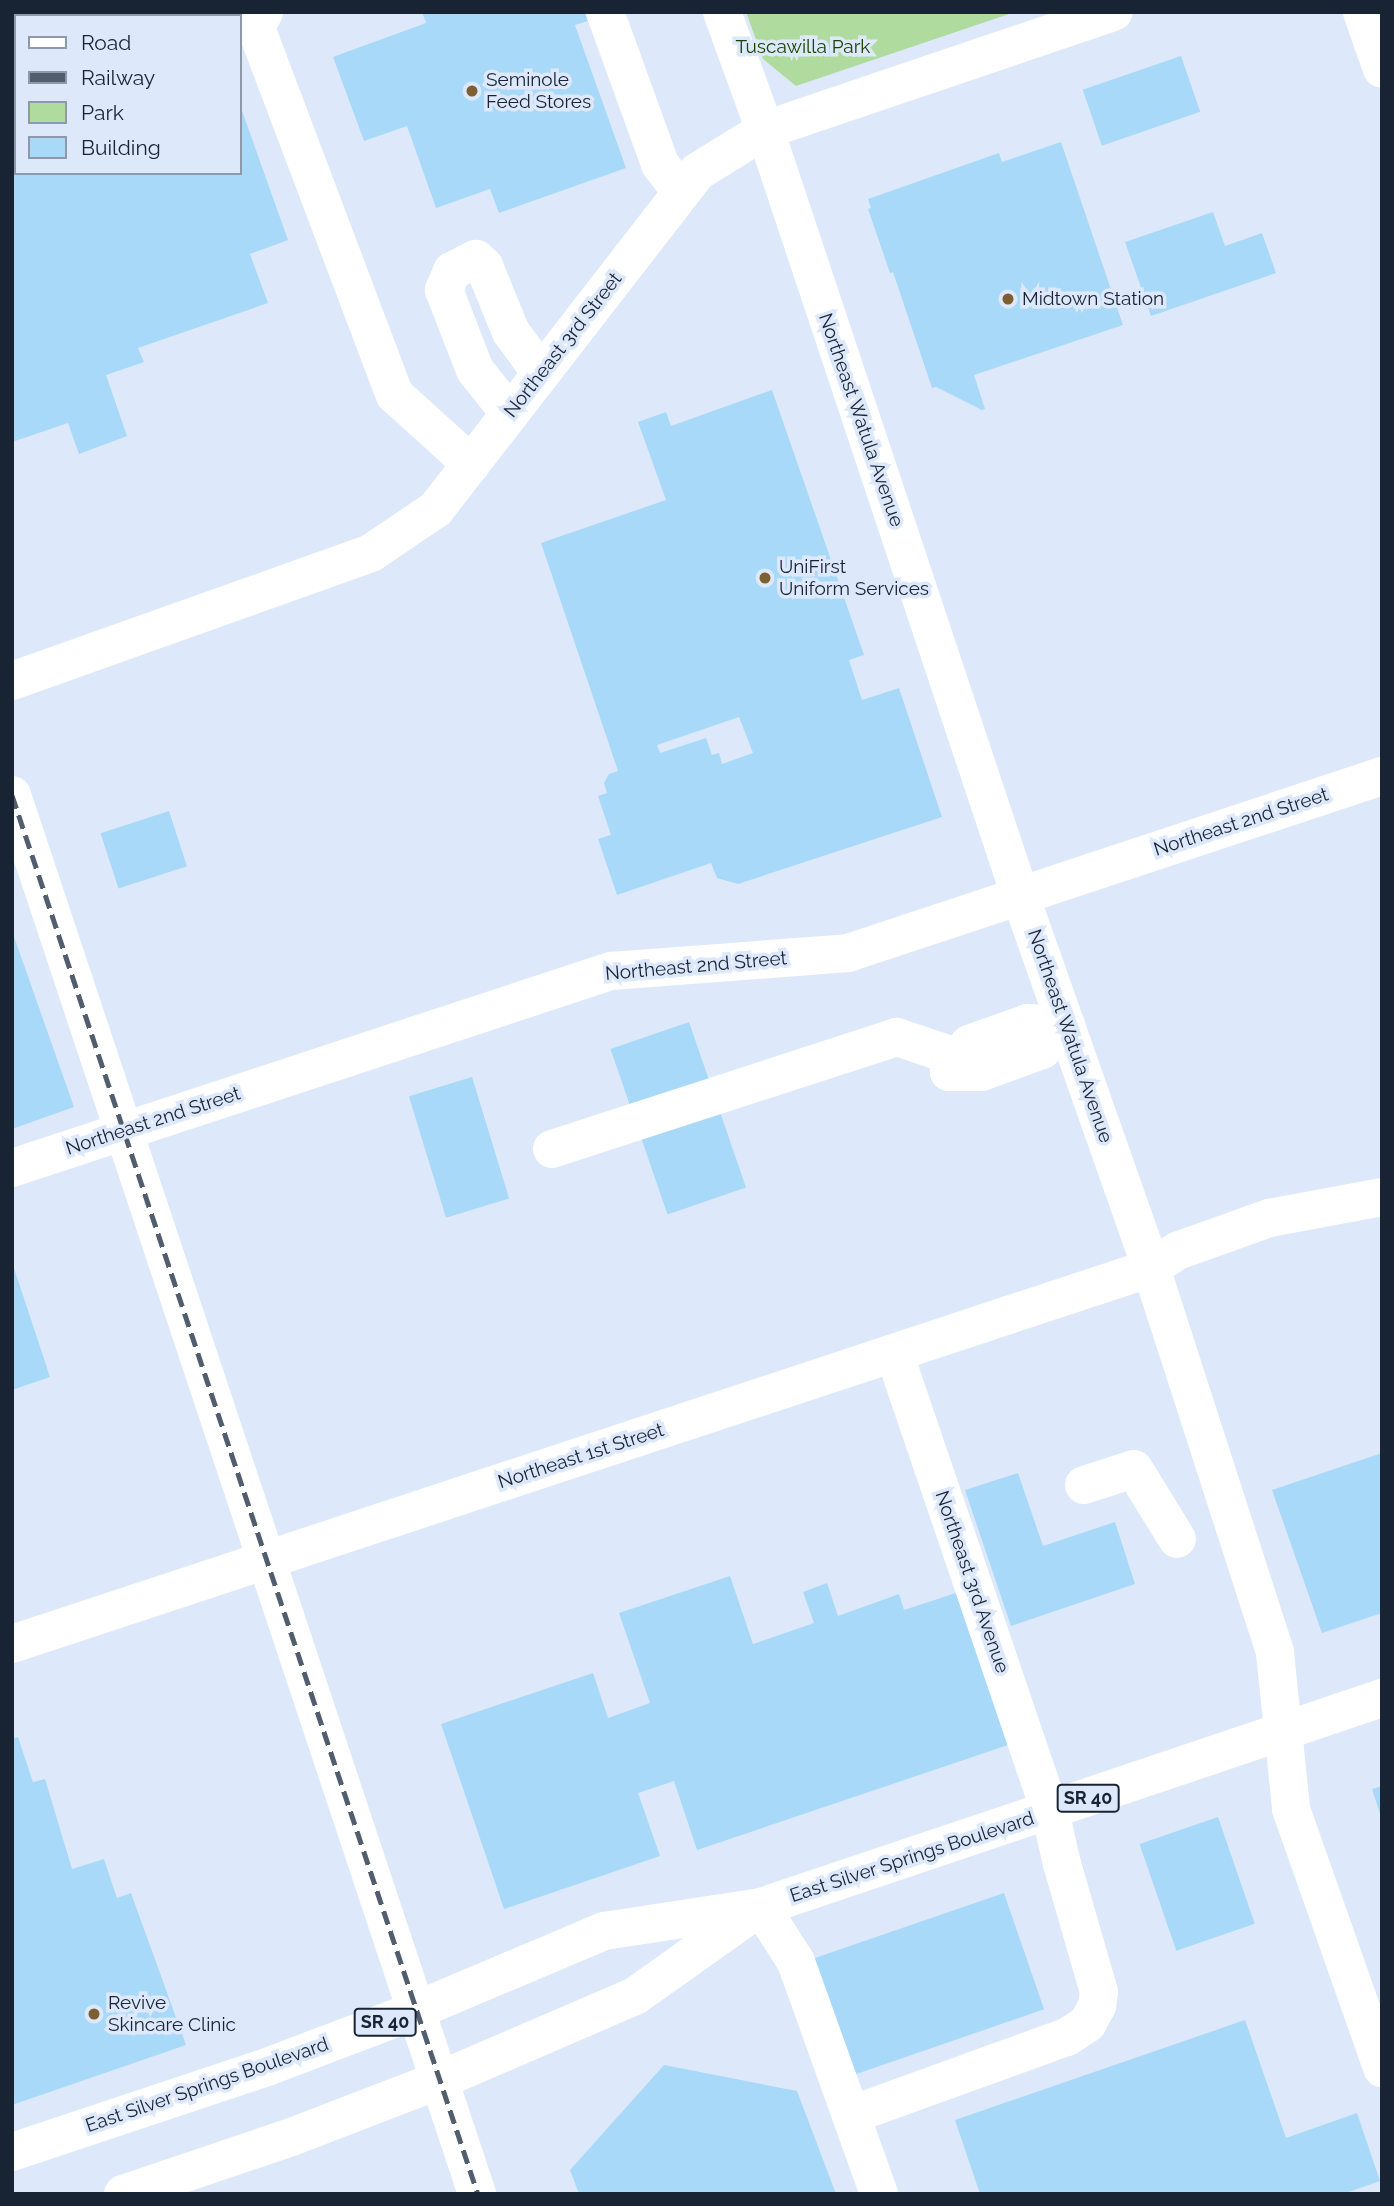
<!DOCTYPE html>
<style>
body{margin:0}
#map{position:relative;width:1394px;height:2206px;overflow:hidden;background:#dde9fa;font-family:Raleway,sans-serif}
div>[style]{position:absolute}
.green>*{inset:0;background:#b0db9f}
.building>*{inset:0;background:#a8d9f8;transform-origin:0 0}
.minor>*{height:38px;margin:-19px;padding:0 19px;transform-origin:19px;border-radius:19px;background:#fff}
.major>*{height:38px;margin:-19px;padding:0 19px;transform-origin:19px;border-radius:19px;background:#fff}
.rail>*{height:5px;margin-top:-2.5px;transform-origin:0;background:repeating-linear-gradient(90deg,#525e6e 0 14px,transparent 0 21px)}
.dots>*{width:19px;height:19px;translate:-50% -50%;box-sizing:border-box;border:4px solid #dde9fa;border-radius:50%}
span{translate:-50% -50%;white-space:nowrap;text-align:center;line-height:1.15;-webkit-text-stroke:7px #dde9fa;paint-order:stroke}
.shield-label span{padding:2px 5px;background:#dde9fa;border:2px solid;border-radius:5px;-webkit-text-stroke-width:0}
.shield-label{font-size:18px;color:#182333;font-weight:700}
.park-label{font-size:19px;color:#194400}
.poi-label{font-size:19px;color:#182333}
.left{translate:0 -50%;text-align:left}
.street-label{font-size:19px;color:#182333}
.frame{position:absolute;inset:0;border:14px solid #182333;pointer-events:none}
.legend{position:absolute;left:14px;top:14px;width:228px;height:161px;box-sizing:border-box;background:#dde9fa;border:2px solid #8e9aaa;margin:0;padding:9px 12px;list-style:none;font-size:21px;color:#182333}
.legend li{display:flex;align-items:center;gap:14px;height:35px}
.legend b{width:35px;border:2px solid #8e9aaa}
</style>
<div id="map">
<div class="green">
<div style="clip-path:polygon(746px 12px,1015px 12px,796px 86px,763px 59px)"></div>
</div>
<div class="building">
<div style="left:44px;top:12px;width:163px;height:4px"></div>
<div style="clip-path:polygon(422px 12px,585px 12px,588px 21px,575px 25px,626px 168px,499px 213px,490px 189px,436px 208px,407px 126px,364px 141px,333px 57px,426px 23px)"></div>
<div style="left:1181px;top:56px;width:59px;height:104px;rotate:71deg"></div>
<div style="clip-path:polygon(12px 93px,16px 102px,16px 173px,240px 173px,240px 105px,288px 240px,250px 254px,268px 303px,138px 348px,144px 362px,106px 375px,127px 436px,79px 454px,68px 423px,12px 442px)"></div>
<div style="clip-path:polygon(1061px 142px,1123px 325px,974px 375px,985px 409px,982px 410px,936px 387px,932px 388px,893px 272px,890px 273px,868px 209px,871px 208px,868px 199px,999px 153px,1002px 162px)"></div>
<div style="clip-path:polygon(1213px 212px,1225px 246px,1262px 233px,1276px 273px,1151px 316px,1125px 242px)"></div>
<div style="clip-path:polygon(evenodd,772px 390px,864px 655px,849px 660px,862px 700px,899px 688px,942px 817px,738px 884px,717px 878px,711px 863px,617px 895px,598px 839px,611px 835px,598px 796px,607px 793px,604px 783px,609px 774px,618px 771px,541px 543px,666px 500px,638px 422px,666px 412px,671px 426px,772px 390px,739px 717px,753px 753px,722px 764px,719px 753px,712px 755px,706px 738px,660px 753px,657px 745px,739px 717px)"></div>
<div style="left:169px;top:811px;width:58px;height:72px;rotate:72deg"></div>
<div style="clip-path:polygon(12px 931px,74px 1107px,12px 1129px)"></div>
<div style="left:689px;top:1022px;width:175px;height:83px;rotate:71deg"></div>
<div style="left:472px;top:1077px;width:127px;height:66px;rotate:73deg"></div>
<div style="clip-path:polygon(12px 1262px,50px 1377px,12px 1390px)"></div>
<div style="clip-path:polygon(1382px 1453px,1382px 1613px,1322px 1633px,1272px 1490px)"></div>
<div style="clip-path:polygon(1018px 1473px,1043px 1546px,1115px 1522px,1135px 1584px,1011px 1626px,965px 1490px)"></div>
<div style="clip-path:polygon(730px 1576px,753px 1644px,814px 1623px,803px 1592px,827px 1583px,838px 1616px,899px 1594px,904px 1610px,959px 1592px,1011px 1744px,697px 1850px,674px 1781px,638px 1793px,660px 1856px,504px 1909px,441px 1724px,593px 1673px,608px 1718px,650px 1703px,619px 1613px)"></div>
<div style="clip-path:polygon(18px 1737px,33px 1782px,45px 1779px,72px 1869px,104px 1859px,117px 1898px,131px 1893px,186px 2045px,12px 2105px,12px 1739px)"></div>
<div style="clip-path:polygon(1382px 1786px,1382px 1817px,1381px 1817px,1372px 1789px)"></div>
<div style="left:1218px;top:1817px;width:113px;height:83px;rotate:71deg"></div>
<div style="left:1004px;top:1893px;width:123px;height:203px;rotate:71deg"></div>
<div style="clip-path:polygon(1245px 2020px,1286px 2138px,1357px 2113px,1380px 2181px,1343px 2194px,980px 2194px,955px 2120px)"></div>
<div style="clip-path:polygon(664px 2065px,797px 2091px,836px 2194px,579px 2194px,570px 2170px)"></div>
</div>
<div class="minor">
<div style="left:264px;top:12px;width:18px;rotate:117deg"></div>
<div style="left:256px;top:28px;width:392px;rotate:69.3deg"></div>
<div style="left:395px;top:395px;width:103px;rotate:42.2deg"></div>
<div style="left:605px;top:12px;width:162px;rotate:70.1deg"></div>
<div style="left:660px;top:164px;width:35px;rotate:53deg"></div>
<div style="left:722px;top:12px;width:126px;rotate:70deg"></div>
<div style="left:765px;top:130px;width:806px;rotate:71.57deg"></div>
<div style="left:1020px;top:895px;width:395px;rotate:70.6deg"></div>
<div style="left:1151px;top:1268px;width:404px;rotate:72.1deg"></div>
<div style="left:1275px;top:1653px;width:157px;rotate:84.1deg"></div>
<div style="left:1291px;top:1809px;width:275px;rotate:70.6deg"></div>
<div style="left:1362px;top:12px;width:60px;rotate:70.7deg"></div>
<div style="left:510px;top:414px;width:56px;rotate:-128.5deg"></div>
<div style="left:475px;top:370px;width:86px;rotate:-111.2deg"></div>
<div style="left:444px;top:290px;width:21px;rotate:-67deg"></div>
<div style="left:452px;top:271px;width:27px;rotate:-27deg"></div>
<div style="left:476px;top:259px;width:11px;rotate:41deg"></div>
<div style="left:484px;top:266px;width:71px;rotate:67.8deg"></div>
<div style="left:511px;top:332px;width:51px;rotate:53.8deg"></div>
<div style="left:12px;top:681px;width:381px;rotate:-19.6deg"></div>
<div style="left:371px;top:553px;width:78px;rotate:-34.1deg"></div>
<div style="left:436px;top:509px;width:426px;rotate:-52.2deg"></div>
<div style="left:697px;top:172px;width:80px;rotate:-31.7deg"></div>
<div style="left:765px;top:130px;width:368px;rotate:-18.7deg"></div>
<div style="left:12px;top:795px;width:1474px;rotate:71.61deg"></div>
<div style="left:1028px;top:1023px;width:38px;rotate:3deg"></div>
<div style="left:1066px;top:1025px;width:35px;rotate:134deg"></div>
<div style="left:1042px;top:1050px;width:64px;rotate:159.9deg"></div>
<div style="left:982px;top:1072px;width:33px;rotate:180deg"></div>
<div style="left:949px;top:1072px;width:34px;rotate:-54deg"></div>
<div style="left:969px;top:1044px;width:63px;rotate:-19.6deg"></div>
<div style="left:552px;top:1149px;width:363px;rotate:-18deg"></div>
<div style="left:897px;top:1037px;width:65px;rotate:18.7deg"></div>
<div style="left:12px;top:1168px;width:631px;rotate:-18.21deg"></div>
<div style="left:611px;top:971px;width:238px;rotate:-4.3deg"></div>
<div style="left:848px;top:953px;width:563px;rotate:-18.34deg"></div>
<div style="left:1084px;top:1485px;width:52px;rotate:-17.7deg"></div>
<div style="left:1134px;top:1469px;width:82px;rotate:58.4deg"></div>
<div style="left:12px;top:1644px;width:1199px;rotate:-18.27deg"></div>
<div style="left:1151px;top:1268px;width:31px;rotate:-33deg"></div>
<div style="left:1177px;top:1251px;width:98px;rotate:-19.7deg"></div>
<div style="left:1269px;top:1218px;width:115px;rotate:-10.5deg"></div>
<div style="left:761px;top:1907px;width:65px;rotate:57.5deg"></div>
<div style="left:796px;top:1962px;width:246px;rotate:70.3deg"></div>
<div style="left:851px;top:2115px;width:230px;rotate:-19.9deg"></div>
<div style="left:1067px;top:2037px;width:24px;rotate:-33deg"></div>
<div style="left:1087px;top:2024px;width:21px;rotate:-61deg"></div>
<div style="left:1097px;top:2006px;width:14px;rotate:-82deg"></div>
<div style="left:1099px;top:1992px;width:133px;rotate:-106.1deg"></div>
<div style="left:1062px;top:1864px;width:54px;rotate:-102.8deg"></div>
<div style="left:1050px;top:1811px;width:483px;rotate:-108.8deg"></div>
</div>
<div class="major">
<div style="left:12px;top:2152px;width:269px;rotate:-18.4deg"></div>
<div style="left:267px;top:2067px;width:160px;rotate:-20.8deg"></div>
<div style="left:417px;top:2010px;width:203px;rotate:-22.9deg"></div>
<div style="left:604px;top:1931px;width:159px;rotate:-8.7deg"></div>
<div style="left:761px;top:1907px;width:655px;rotate:-18.6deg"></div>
<div style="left:123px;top:2194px;width:181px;rotate:-18.7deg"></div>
<div style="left:294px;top:2136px;width:156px;rotate:-21deg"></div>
<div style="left:440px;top:2080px;width:212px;rotate:-23.3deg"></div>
<div style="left:635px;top:1996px;width:145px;rotate:-35.4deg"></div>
</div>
<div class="rail">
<div style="left:31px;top:12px;width:4px;rotate:76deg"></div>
<div style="left:12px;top:795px;width:1475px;rotate:71.58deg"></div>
</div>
<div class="dots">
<div style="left:472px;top:91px;background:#7c5f32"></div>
<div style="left:1008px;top:299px;background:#7c5f32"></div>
<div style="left:765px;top:578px;background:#7c5f32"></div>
<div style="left:94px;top:2014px;background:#7c5f32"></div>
</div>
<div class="shield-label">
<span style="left:1088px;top:1798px">SR 40</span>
<span style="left:385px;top:2022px">SR 40</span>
</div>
<div class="park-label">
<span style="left:803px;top:47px">Tuscawilla Park</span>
</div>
<div class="poi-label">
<span class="left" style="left:486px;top:91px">Seminole<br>Feed Stores</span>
<span class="left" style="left:1022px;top:299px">Midtown Station</span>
<span class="left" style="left:779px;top:578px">UniFirst<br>Uniform Services</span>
<span class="left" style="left:108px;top:2014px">Revive<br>Skincare Clinic</span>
</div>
<div class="street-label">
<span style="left:563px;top:345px;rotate:-52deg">Northeast 3rd Street</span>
<span style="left:861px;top:420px;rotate:71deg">Northeast Watula Avenue</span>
<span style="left:1241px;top:822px;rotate:-18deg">Northeast 2nd Street</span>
<span style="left:696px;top:966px;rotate:-5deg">Northeast 2nd Street</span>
<span style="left:1070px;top:1036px;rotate:71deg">Northeast Watula Avenue</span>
<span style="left:153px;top:1121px;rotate:-18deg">Northeast 2nd Street</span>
<span style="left:581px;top:1456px;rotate:-18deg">Northeast 1st Street</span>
<span style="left:972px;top:1582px;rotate:71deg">Northeast 3rd Avenue</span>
<span style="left:912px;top:1857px;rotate:-18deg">East Silver Springs Boulevard</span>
<span style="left:207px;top:2085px;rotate:-19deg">East Silver Springs Boulevard</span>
</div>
<div class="frame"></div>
<ul class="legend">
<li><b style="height:9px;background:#fff"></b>Road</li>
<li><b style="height:9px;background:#525e6e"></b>Railway</li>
<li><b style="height:19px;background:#b0db9f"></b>Park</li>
<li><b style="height:19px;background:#a8d9f8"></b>Building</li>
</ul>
</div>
